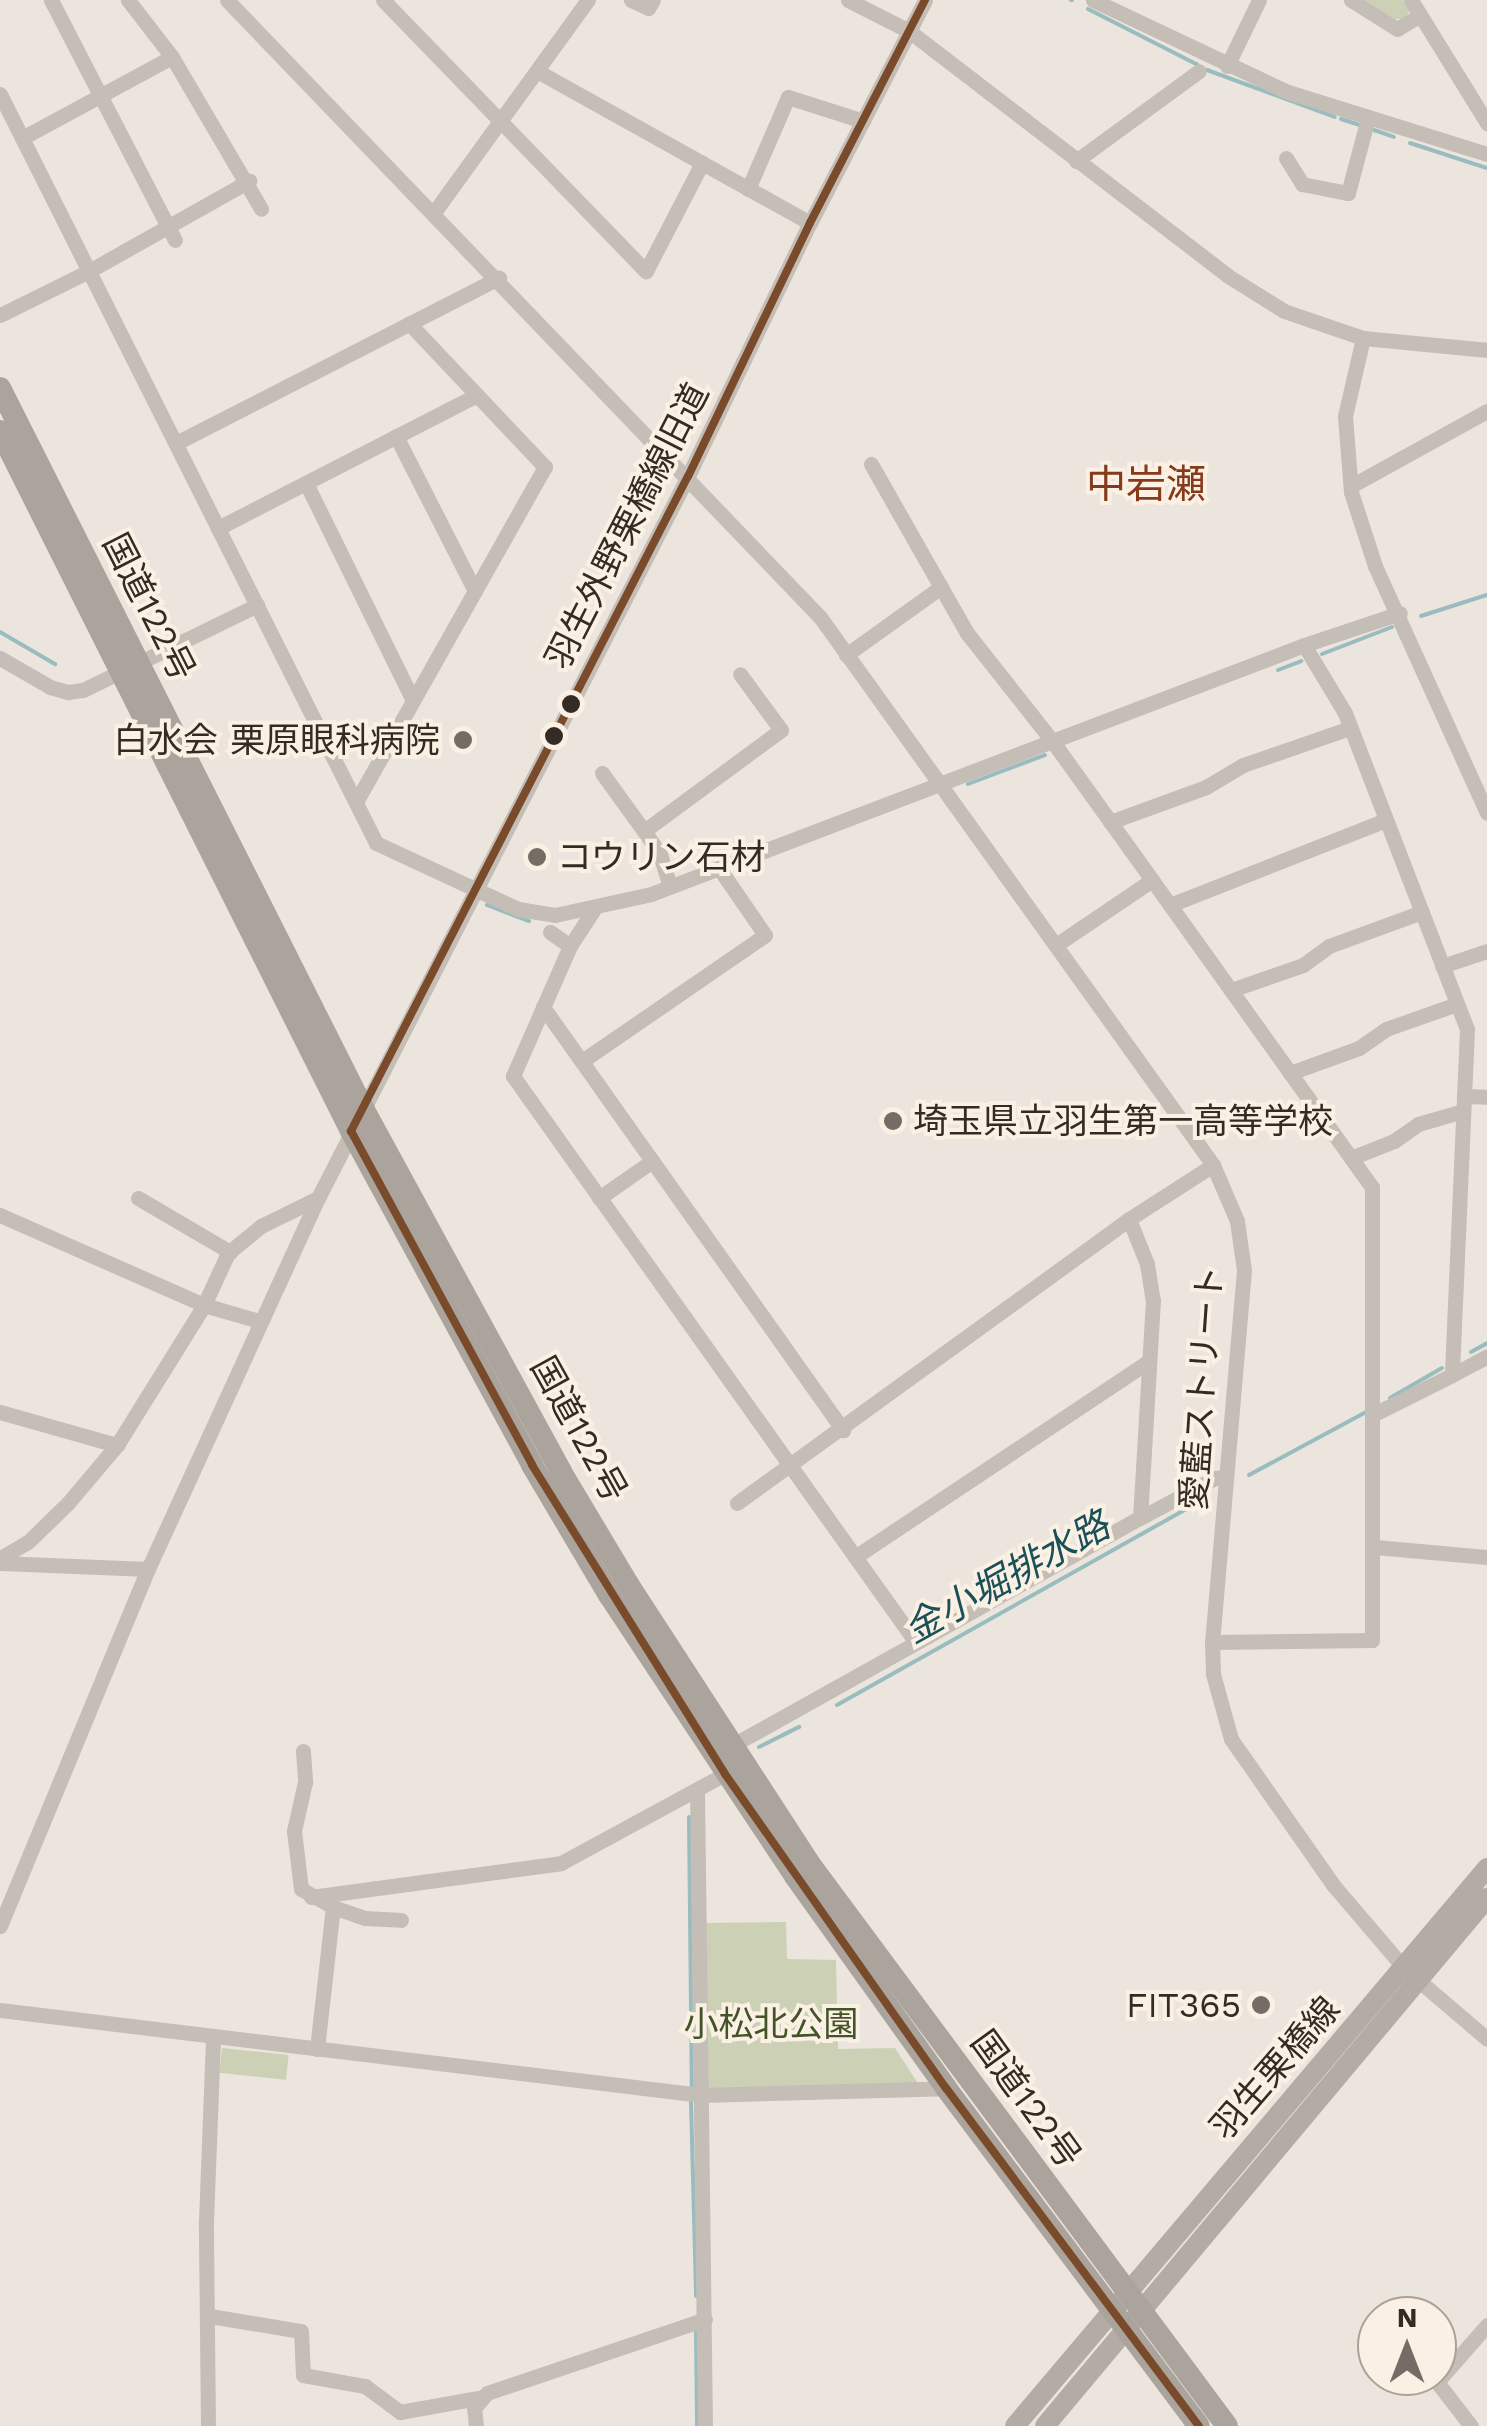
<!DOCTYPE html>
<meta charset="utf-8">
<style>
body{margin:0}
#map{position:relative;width:1487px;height:2426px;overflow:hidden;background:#ece5dd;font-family:"Work Sans","Noto Sans JP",sans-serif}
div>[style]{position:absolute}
.green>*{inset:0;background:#ccd1b6;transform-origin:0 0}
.stream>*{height:4px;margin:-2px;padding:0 2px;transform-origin:2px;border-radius:2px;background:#99bcbe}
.minor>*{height:15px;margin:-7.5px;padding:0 7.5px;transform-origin:7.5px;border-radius:7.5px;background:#c4beb7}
.major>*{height:20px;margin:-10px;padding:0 10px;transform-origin:10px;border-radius:10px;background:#b3aca6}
.highway>*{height:22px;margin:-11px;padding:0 11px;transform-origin:11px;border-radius:11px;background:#aba49d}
.bus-1>*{height:8px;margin:-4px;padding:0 4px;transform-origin:4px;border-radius:4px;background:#7a4b2a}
.dots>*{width:28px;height:28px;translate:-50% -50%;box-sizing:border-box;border:5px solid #faf0e3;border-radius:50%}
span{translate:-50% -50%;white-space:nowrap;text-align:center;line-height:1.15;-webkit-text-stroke:8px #faf0e3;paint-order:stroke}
.street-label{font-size:35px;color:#352b25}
.poi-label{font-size:35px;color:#352b25}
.right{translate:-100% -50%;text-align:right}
.left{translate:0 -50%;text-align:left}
.park-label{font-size:35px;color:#425428}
.water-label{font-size:38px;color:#1a5057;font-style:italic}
.quarter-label{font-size:40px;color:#863a1c}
.north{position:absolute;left:1357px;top:2296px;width:100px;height:100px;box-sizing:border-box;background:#faf0e3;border:2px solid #aba197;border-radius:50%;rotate:0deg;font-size:28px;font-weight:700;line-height:40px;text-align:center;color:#352b25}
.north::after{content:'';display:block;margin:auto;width:35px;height:45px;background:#756c65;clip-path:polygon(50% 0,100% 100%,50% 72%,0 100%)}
</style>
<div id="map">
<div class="green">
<div style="clip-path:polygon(1365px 0,1403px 0,1410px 11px,1404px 19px,1395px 19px)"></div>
<div style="clip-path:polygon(786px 1922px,787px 1959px,836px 1960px,838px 2049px,895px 2048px,921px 2088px,708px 2089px,705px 1923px)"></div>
<div style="left:222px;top:2048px;width:67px;height:25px;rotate:6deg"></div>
</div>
<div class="stream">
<div style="left:1071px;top:0;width:1px"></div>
<div style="left:1088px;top:9px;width:123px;rotate:27deg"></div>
<div style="left:1207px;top:70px;width:136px;rotate:20.2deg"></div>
<div style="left:1341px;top:119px;width:20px;rotate:18deg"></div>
<div style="left:1374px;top:130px;width:21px;rotate:19deg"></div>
<div style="left:1410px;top:143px;width:81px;rotate:18deg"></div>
<div style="left:1421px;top:616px;width:69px;rotate:-17.7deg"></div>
<div style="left:0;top:632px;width:64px;rotate:30.2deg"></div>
<div style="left:1322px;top:654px;width:75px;rotate:-21.1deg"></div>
<div style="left:1278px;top:670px;width:25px;rotate:-21deg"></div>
<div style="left:968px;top:784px;width:82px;rotate:-20.6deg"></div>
<div style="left:487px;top:905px;width:45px;rotate:20.9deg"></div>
<div style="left:1471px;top:1352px;width:18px;rotate:-29deg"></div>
<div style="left:1390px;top:1398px;width:60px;rotate:-30deg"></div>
<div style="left:1249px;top:1475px;width:133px;rotate:-28.3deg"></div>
<div style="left:837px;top:1705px;width:421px;rotate:-29.3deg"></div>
<div style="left:759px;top:1747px;width:45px;rotate:-26.6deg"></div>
<div style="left:689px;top:1817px;width:274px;rotate:89.4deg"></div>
<div style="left:691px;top:2101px;width:195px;rotate:88.5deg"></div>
<div style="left:696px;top:2326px;width:100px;rotate:89.4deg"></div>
</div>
<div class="minor">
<div style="left:51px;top:0;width:270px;rotate:62.7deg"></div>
<div style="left:128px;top:0;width:72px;rotate:52.3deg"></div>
<div style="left:172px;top:57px;width:176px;rotate:59.6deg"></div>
<div style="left:227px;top:0;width:856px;rotate:46.14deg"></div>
<div style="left:820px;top:617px;width:674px;rotate:54.35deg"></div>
<div style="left:1213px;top:1165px;width:61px;rotate:66.8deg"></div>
<div style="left:1237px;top:1221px;width:49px;rotate:81.9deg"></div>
<div style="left:1244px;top:1270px;width:373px;rotate:94.9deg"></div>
<div style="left:1212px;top:1642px;width:32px;rotate:88deg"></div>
<div style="left:1213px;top:1674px;width:67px;rotate:74.5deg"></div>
<div style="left:1231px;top:1739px;width:179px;rotate:55deg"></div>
<div style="left:1334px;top:1886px;width:108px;rotate:49.5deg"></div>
<div style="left:1404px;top:1968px;width:109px;rotate:40.5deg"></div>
<div style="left:383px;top:0;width:378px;rotate:45.9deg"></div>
<div style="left:646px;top:271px;width:122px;rotate:-62.6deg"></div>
<div style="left:631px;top:0;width:19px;rotate:25deg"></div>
<div style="left:648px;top:8px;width:9px;rotate:-58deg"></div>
<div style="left:848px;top:0;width:68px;rotate:26.9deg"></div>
<div style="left:909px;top:31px;width:402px;rotate:37.5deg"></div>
<div style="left:1228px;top:276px;width:66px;rotate:32deg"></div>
<div style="left:1284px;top:311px;width:83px;rotate:18.9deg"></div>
<div style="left:1363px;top:338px;width:125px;rotate:5.5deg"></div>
<div style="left:1093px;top:0;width:216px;rotate:25.3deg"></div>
<div style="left:1288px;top:92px;width:208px;rotate:17.3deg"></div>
<div style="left:1351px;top:0;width:54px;rotate:32.2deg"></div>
<div style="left:1397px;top:29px;width:27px;rotate:-31deg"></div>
<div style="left:1411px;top:0;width:145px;rotate:58.3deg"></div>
<div style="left:1227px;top:66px;width:73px;rotate:-64.1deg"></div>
<div style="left:537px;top:71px;width:312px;rotate:29.1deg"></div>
<div style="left:0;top:94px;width:838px;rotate:63.34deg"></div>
<div style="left:376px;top:843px;width:157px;rotate:24.9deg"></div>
<div style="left:518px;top:909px;width:37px;rotate:9deg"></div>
<div style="left:555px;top:915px;width:98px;rotate:-12.3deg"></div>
<div style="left:651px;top:894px;width:699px;rotate:-20.87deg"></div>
<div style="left:1304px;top:645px;width:101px;rotate:-18.4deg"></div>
<div style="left:22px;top:138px;width:170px;rotate:-28.4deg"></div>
<div style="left:1286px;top:158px;width:31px;rotate:58deg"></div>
<div style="left:1302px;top:184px;width:47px;rotate:11.1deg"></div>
<div style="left:1348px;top:193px;width:78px;rotate:-75.1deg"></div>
<div style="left:1076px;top:161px;width:152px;rotate:-36.2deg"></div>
<div style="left:748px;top:189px;width:100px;rotate:-66.5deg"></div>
<div style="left:788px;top:97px;width:79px;rotate:17.7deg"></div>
<div style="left:435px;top:211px;width:261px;rotate:-54.1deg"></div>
<div style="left:0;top:315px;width:99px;rotate:-26.3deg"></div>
<div style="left:89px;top:271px;width:184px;rotate:-29.4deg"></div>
<div style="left:1363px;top:338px;width:80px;rotate:103deg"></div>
<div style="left:1345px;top:416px;width:76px;rotate:85.5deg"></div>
<div style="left:1351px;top:492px;width:78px;rotate:72deg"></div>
<div style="left:1375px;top:566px;width:271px;rotate:65.6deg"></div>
<div style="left:396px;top:436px;width:174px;rotate:63deg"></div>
<div style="left:176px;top:443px;width:363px;rotate:-27.1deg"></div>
<div style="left:871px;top:464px;width:194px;rotate:60.4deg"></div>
<div style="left:967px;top:633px;width:139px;rotate:51.7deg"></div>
<div style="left:1053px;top:742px;width:170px;rotate:54.3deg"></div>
<div style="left:306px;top:483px;width:242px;rotate:63.8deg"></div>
<div style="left:1351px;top:486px;width:155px;rotate:-28.9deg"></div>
<div style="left:218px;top:528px;width:291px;rotate:-27.2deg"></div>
<div style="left:1304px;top:645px;width:79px;rotate:58.9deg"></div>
<div style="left:1345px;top:713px;width:339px;rotate:68.9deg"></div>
<div style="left:1467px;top:1029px;width:346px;rotate:92.5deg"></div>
<div style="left:1452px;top:1375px;width:87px;rotate:153.4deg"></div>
<div style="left:846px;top:655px;width:117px;rotate:-35.6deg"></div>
<div style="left:0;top:658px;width:58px;rotate:30.1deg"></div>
<div style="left:50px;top:687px;width:19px;rotate:16deg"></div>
<div style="left:68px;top:692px;width:15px;rotate:-8deg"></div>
<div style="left:83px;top:690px;width:194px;rotate:-26deg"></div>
<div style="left:602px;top:773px;width:72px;rotate:54.1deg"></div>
<div style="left:644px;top:831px;width:170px;rotate:-36.4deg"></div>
<div style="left:781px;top:730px;width:69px;rotate:-126.2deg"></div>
<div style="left:356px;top:802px;width:385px;rotate:-60.6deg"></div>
<div style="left:545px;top:467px;width:198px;rotate:-133.4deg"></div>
<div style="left:1110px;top:822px;width:102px;rotate:-20deg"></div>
<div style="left:1206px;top:787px;width:43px;rotate:-30.7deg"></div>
<div style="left:1243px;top:765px;width:113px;rotate:-19.1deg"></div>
<div style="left:644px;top:831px;width:28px;rotate:55deg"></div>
<div style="left:660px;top:854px;width:34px;rotate:73deg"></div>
<div style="left:1170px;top:905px;width:232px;rotate:-21.5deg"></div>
<div style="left:550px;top:932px;width:24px;rotate:35deg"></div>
<div style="left:570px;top:946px;width:142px;rotate:113.7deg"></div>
<div style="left:513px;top:1076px;width:693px;rotate:54.57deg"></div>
<div style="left:1056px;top:945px;width:116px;rotate:-34.1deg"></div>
<div style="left:1152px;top:880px;width:378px;rotate:54.4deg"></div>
<div style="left:1372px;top:1187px;width:453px;rotate:90deg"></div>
<div style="left:1372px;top:1640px;width:160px;rotate:179.3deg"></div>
<div style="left:570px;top:946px;width:44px;rotate:-57deg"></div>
<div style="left:1442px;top:966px;width:47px;rotate:-18.4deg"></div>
<div style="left:1231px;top:990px;width:76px;rotate:-19.1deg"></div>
<div style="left:1303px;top:965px;width:32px;rotate:-36deg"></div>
<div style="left:1329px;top:946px;width:99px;rotate:-20.1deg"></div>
<div style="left:543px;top:1007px;width:519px;rotate:54.65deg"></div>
<div style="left:582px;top:1061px;width:222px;rotate:-34.5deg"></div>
<div style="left:765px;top:935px;width:81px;rotate:-124.5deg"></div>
<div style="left:1290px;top:1073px;width:73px;rotate:-19.9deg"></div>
<div style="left:1359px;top:1048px;width:33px;rotate:-35deg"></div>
<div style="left:1386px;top:1029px;width:75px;rotate:-19.4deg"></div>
<div style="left:1464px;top:1096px;width:23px;rotate:2deg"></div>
<div style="left:1351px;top:1158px;width:46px;rotate:-21.6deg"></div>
<div style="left:1394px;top:1141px;width:29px;rotate:-35deg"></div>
<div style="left:1418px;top:1124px;width:47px;rotate:-16.1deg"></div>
<div style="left:138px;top:1198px;width:107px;rotate:30.4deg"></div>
<div style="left:599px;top:1198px;width:65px;rotate:-34.9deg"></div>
<div style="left:0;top:1215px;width:223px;rotate:23.8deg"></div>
<div style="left:204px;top:1305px;width:57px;rotate:16.2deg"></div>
<div style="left:1129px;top:1219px;width:48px;rotate:68.2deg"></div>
<div style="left:1147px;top:1264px;width:36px;rotate:81deg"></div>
<div style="left:1153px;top:1300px;width:218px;rotate:93.4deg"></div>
<div style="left:1452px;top:1375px;width:40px;rotate:-28deg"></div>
<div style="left:0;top:1412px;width:122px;rotate:15.8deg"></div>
<div style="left:737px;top:1503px;width:484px;rotate:-35.9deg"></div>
<div style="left:1129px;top:1219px;width:100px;rotate:-32.7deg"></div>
<div style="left:1375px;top:1547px;width:112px;rotate:5.1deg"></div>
<div style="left:855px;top:1557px;width:353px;rotate:-33.7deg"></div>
<div style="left:0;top:1558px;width:32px;rotate:-30deg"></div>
<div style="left:28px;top:1542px;width:56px;rotate:-44.3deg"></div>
<div style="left:68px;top:1503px;width:76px;rotate:-49.8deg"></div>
<div style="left:117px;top:1445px;width:165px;rotate:-58.1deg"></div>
<div style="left:204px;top:1305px;width:57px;rotate:-65.2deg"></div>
<div style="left:228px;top:1253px;width:43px;rotate:-39.3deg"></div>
<div style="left:261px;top:1226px;width:64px;rotate:-26.2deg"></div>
<div style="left:0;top:1563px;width:148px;rotate:2.3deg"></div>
<div style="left:733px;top:1745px;width:466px;rotate:-29.2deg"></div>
<div style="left:1140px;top:1518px;width:85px;rotate:-28.1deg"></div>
<div style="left:1215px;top:1478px;width:11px;rotate:-5deg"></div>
<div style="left:303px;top:1751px;width:31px;rotate:86deg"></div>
<div style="left:305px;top:1782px;width:50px;rotate:102.7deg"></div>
<div style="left:294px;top:1831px;width:58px;rotate:83.1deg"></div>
<div style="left:301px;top:1889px;width:37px;rotate:29deg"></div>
<div style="left:333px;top:1907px;width:34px;rotate:19deg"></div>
<div style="left:365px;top:1918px;width:36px;rotate:3deg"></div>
<div style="left:697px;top:1792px;width:634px;rotate:89.28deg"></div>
<div style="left:311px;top:1897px;width:252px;rotate:-7.7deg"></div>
<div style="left:561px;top:1863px;width:187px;rotate:-28.5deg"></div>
<div style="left:0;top:1926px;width:386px;rotate:-67.5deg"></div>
<div style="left:148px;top:1569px;width:408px;rotate:-65.4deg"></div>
<div style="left:318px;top:1198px;width:811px;rotate:-62.87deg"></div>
<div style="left:688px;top:476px;width:281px;rotate:-64.3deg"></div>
<div style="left:810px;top:223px;width:251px;rotate:-62.7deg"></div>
<div style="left:0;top:2010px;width:706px;rotate:6.91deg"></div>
<div style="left:701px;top:2095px;width:245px;rotate:-1.6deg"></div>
<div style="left:317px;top:2049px;width:143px;rotate:-83.6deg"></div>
<div style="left:210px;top:2316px;width:92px;rotate:9.4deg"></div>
<div style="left:301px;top:2331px;width:44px;rotate:87.4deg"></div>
<div style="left:303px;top:2375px;width:63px;rotate:10.1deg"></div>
<div style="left:365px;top:2386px;width:44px;rotate:36.6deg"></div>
<div style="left:400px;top:2412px;width:84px;rotate:-10.2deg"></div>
<div style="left:208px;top:2426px;width:205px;rotate:-90.6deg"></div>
<div style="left:206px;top:2221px;width:185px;rotate:-87.8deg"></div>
<div style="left:476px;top:2426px;width:18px;rotate:-96deg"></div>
<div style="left:474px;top:2408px;width:20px;rotate:-49deg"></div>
<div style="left:487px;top:2393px;width:230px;rotate:-18.7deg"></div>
<div style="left:1471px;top:2426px;width:56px;rotate:-127.7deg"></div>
<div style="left:1437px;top:2382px;width:76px;rotate:-48.7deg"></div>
</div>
<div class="major">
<div style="left:1015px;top:2426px;width:731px;rotate:-49.77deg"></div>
<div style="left:1045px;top:2426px;width:689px;rotate:-50.07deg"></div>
</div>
<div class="highway">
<div style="left:0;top:388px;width:809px;rotate:63.24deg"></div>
<div style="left:364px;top:1110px;width:412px;rotate:61.4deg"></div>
<div style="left:561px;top:1472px;width:131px;rotate:59.1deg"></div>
<div style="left:628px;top:1584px;width:338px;rotate:57deg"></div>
<div style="left:812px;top:1867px;width:696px;rotate:53.41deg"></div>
<div style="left:0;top:431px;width:783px;rotate:63.37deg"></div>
<div style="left:351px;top:1131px;width:380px;rotate:61.5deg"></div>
<div style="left:532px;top:1465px;width:151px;rotate:59.4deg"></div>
<div style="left:609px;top:1595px;width:337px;rotate:56.5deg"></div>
<div style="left:795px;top:1876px;width:260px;rotate:54.5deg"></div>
<div style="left:946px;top:2088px;width:422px;rotate:53.2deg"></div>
</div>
<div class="bus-1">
<div style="left:925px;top:0;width:251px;rotate:117.3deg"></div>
<div style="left:810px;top:223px;width:281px;rotate:115.7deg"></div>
<div style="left:688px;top:476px;width:737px;rotate:117.23deg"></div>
<div style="left:351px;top:1131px;width:380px;rotate:61.5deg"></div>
<div style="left:532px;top:1465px;width:364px;rotate:58deg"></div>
<div style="left:725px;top:1774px;width:384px;rotate:54.9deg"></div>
<div style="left:946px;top:2088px;width:422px;rotate:53.2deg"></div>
</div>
<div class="dots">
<div style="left:571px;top:704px;background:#352b25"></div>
<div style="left:554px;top:736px;background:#352b25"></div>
<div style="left:463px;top:740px;background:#756c65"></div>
<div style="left:537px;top:857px;background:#756c65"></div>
<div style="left:893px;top:1121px;background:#756c65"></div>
<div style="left:1261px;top:2005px;background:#756c65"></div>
</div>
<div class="street-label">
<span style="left:627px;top:526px;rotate:-63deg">羽生外野栗橋線旧道</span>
<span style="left:149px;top:607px;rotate:63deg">国道122号</span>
<span style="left:1202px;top:1388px;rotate:-86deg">愛藍ストリート</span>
<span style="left:579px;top:1429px;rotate:61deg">国道122号</span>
<span style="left:1275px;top:2068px;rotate:-49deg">羽生栗橋線</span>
<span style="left:1026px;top:2099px;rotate:54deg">国道122号</span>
</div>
<div class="poi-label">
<span class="right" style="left:440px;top:740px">白水会 栗原眼科病院</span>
<span class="left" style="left:557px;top:857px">コウリン石材</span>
<span class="left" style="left:913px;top:1121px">埼玉県立羽生第一高等学校</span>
<span class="right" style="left:1241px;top:2005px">FIT365</span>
</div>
<div class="park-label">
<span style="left:771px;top:2024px">小松北公園</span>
</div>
<div class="water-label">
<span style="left:1007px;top:1578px;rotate:-29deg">金小堀排水路</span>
</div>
<div class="quarter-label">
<span style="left:1146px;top:485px">中岩瀬</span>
</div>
<div class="north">N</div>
</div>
